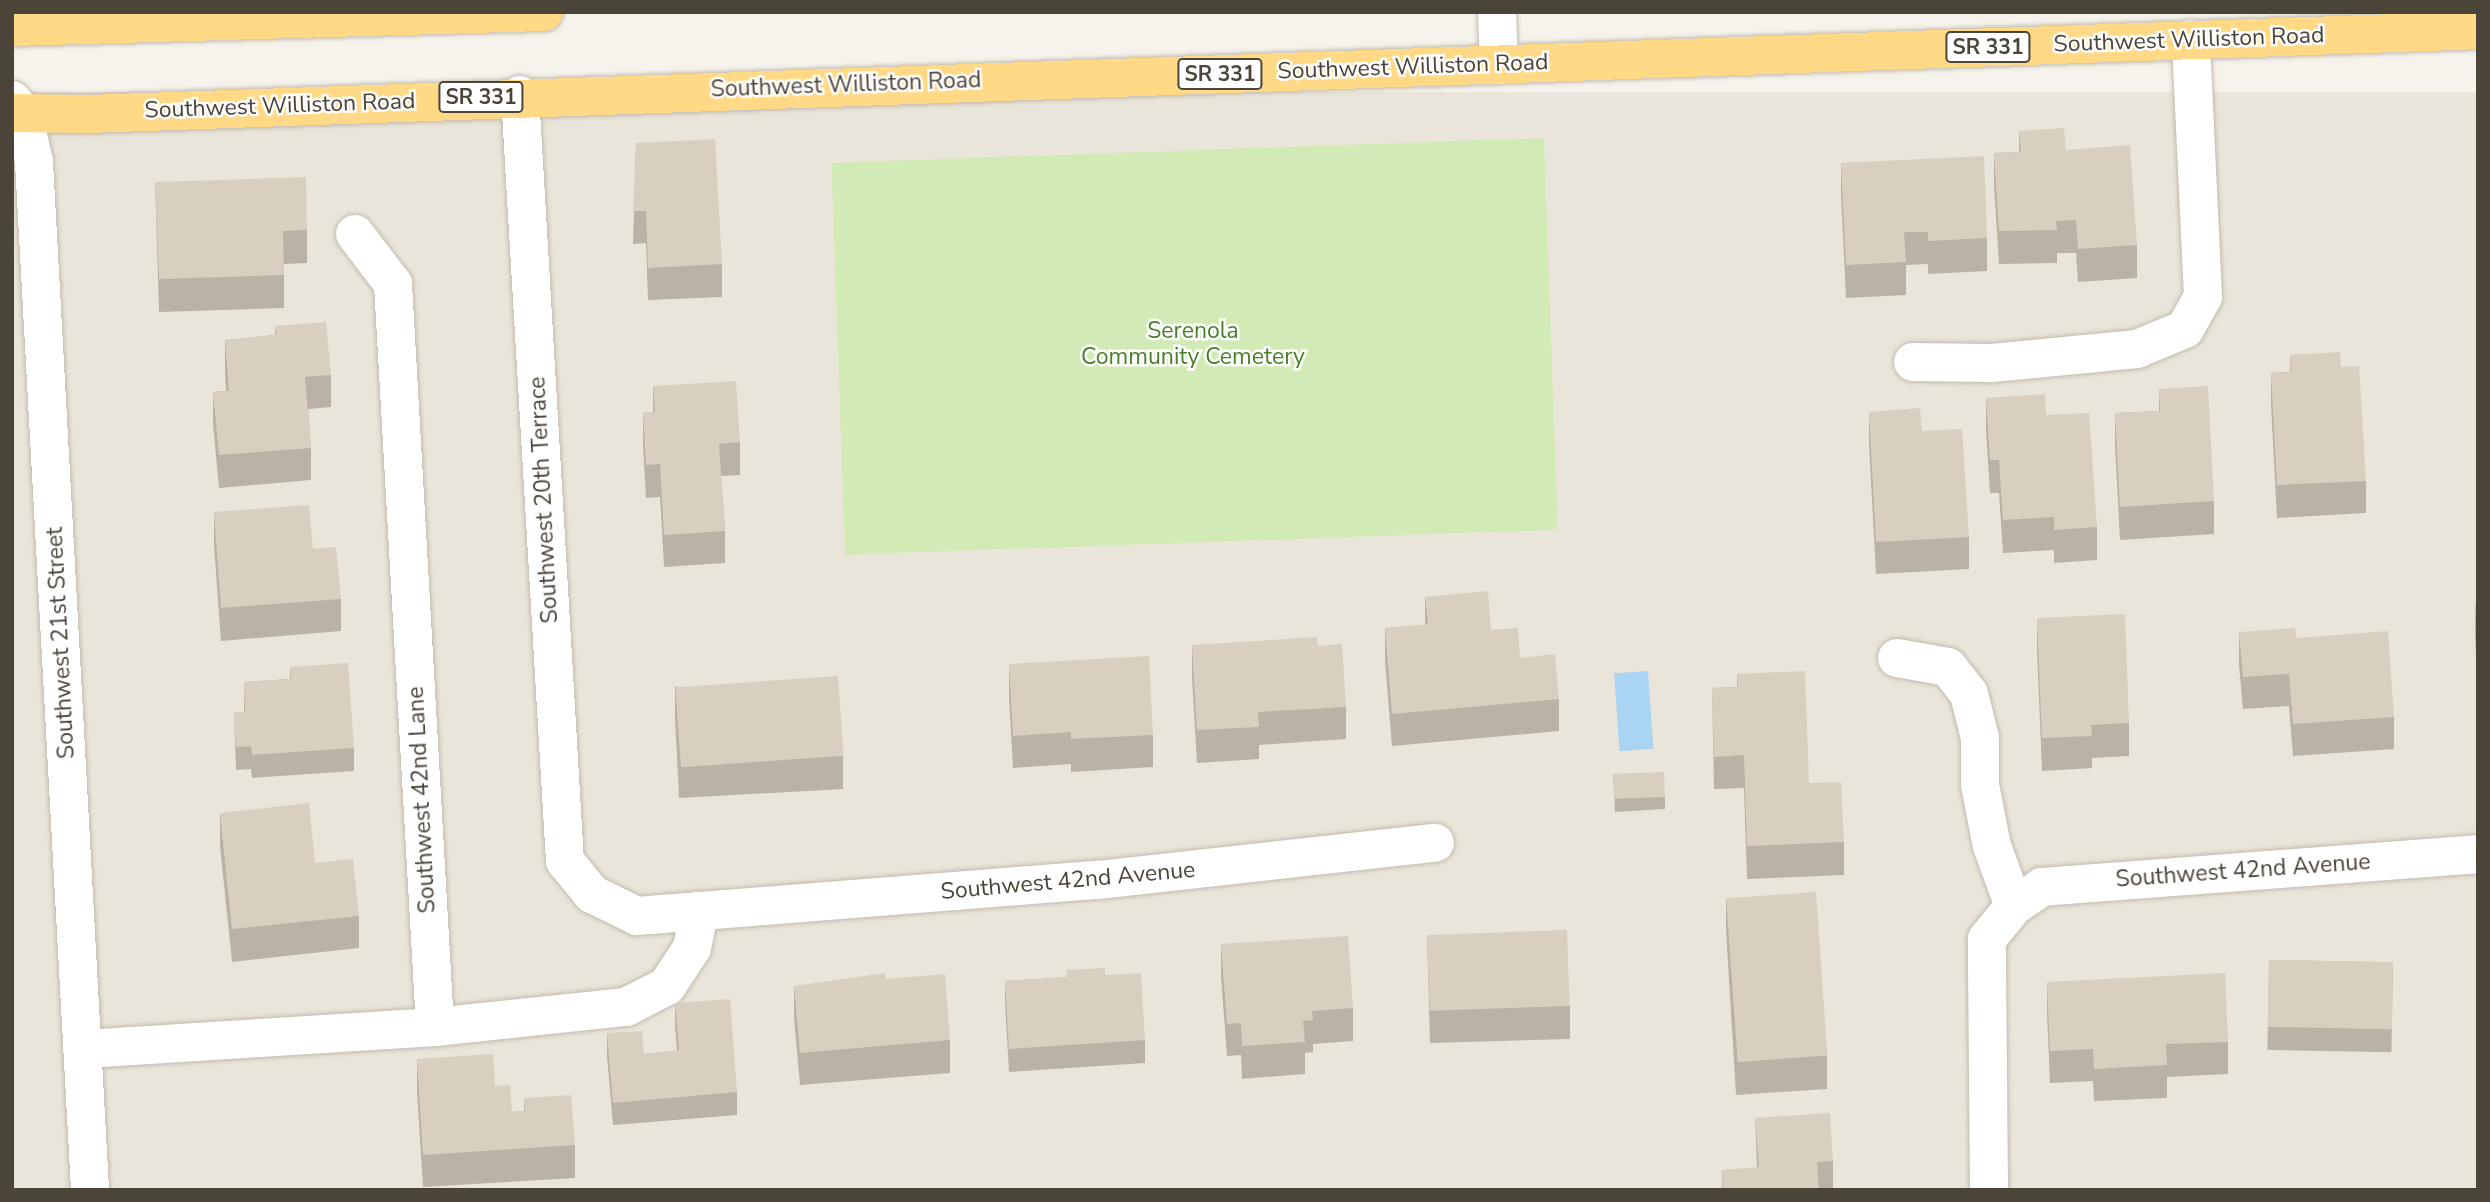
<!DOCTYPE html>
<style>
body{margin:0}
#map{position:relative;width:2490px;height:1202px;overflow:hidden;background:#f6f3ec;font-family:"Nunito Sans",sans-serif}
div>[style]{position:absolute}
.residential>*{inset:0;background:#eae5da;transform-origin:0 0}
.green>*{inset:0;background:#d2eab5;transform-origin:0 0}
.water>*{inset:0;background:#a9d4f2;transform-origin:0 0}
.roads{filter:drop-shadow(0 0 2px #c2bbae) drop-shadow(0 0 2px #c2bbae)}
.minor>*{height:38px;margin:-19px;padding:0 19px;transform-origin:19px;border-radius:19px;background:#fff}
.trunk>*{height:38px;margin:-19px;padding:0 19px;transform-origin:19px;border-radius:19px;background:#ffd985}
.wall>*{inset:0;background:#bab2a6;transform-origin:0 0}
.building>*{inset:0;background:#d8cfc1;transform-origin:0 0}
span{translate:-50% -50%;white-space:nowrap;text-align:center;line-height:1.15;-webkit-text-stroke:5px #fff;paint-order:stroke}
.shield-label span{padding:2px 5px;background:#fff;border:2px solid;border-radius:5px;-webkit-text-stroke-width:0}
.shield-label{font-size:21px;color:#4b4439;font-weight:700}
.street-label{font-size:23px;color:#4b4439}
.park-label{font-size:23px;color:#4a7f2a}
.frame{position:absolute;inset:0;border:14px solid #4b4439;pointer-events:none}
</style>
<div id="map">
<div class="residential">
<div style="left:2478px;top:92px;width:1098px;height:2467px;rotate:90deg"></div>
</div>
<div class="green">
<div style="left:1544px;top:138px;width:392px;height:713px;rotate:88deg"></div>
</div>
<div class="water">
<div style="left:1648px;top:671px;width:78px;height:34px;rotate:86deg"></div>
</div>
<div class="roads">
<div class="minor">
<div style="left:1497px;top:12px;width:53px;rotate:87.8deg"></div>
<div style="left:520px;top:95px;width:767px;rotate:86.64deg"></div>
<div style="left:565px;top:861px;width:43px;rotate:50.7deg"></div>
<div style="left:592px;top:894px;width:50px;rotate:26.1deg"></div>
<div style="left:637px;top:916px;width:462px;rotate:-4.5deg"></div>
<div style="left:1098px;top:880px;width:339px;rotate:-6.3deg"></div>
<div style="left:12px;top:100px;width:17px;rotate:50deg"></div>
<div style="left:23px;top:113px;width:50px;rotate:77.3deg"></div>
<div style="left:34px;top:162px;width:1030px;rotate:86.88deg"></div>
<div style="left:355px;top:234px;width:63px;rotate:52.8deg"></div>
<div style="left:393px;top:284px;width:744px;rotate:86.76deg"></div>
<div style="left:1913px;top:362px;width:79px;rotate:0.7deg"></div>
<div style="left:1992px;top:363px;width:146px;rotate:-5.5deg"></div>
<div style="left:2137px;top:349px;width:52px;rotate:-22.6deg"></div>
<div style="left:2185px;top:329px;width:37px;rotate:-61deg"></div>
<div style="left:2203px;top:297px;width:258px;rotate:-92.7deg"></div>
<div style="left:1897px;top:658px;width:52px;rotate:10deg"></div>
<div style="left:1948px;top:667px;width:34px;rotate:52deg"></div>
<div style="left:1969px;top:694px;width:45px;rotate:76deg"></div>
<div style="left:1980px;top:738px;width:47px;rotate:90deg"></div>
<div style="left:1980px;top:785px;width:62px;rotate:78.9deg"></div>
<div style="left:1992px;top:846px;width:64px;rotate:69.9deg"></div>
<div style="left:85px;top:1049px;width:351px;rotate:-3.6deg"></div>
<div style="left:435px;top:1027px;width:192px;rotate:-6deg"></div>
<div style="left:626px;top:1007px;width:46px;rotate:-27.1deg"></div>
<div style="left:667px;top:986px;width:45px;rotate:-56.7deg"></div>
<div style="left:692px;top:948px;width:38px;rotate:-79deg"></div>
<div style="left:1989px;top:1190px;width:251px;rotate:-90.5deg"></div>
<div style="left:1987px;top:939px;width:43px;rotate:-50.7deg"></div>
<div style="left:2014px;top:906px;width:34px;rotate:-34deg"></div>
<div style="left:2042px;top:887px;width:437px;rotate:-4.3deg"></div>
</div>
<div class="trunk">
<div style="left:12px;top:27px;width:532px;rotate:-1.62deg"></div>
<div style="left:12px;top:113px;width:76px;rotate:0.8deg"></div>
<div style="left:88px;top:114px;width:2391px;rotate:-2.01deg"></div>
</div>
</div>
<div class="wall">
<div style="clip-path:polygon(2019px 131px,2066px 150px,2137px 245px,2137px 278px,2078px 282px,2076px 253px,2057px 253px,2057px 263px,1999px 264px,1994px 186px,1994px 153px,2019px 152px)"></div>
<div style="clip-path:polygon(636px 143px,722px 264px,722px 297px,648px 300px,646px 243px,633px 244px)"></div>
<div style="clip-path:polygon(1841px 163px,1987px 238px,1987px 271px,1928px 274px,1928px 264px,1906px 265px,1906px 295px,1846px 298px,1841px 195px)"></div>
<div style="clip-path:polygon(155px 182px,307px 230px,307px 263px,284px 264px,284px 308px,159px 312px)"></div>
<div style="clip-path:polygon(275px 326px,331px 375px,331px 407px,308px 409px,311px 448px,311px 480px,219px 488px,213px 424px,213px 392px,226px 391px,225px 372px,225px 340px,275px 335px)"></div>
<div style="clip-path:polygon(2290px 355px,2341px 367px,2366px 481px,2366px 513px,2277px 518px,2271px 405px,2271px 373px,2290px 372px)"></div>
<div style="clip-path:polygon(653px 386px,740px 442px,740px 475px,721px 476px,725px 531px,725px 563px,664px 567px,660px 497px,646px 498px,643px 445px,643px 413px,653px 412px)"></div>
<div style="clip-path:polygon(2159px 389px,2214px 501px,2214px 534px,2120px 540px,2115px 446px,2115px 413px,2159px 411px)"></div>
<div style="clip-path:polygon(1986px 398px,2046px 415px,2097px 527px,2097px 560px,2054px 563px,2054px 550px,2003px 553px,1999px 493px,1990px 493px,1986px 431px)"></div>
<div style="clip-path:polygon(1869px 412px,1922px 431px,1969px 537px,1969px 569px,1876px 574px,1869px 444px)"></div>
<div style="clip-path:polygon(214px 512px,313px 549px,341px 599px,341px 631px,221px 641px,214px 545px)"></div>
<div style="clip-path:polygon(1425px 597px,1491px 630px,1520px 658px,1559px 699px,1559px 731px,1392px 746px,1385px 661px,1385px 628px,1425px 625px)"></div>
<div style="clip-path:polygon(2478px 602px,2478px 677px,2477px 677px,2475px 635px,2475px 603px)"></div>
<div style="clip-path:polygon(2037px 618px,2129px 723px,2129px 756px,2092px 758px,2092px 768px,2042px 771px,2037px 651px)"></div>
<div style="clip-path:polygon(2239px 632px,2296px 638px,2394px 717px,2394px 749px,2293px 756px,2289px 706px,2243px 709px,2239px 665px)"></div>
<div style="clip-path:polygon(1192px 645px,1346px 707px,1346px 739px,1259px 745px,1259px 759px,1197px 763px,1192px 678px)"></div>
<div style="clip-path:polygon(1009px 664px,1153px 735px,1153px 767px,1071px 772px,1071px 764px,1013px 768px,1009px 697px)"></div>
<div style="clip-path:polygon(290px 667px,354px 748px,354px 771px,252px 778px,251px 769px,236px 770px,234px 712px,244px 712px,244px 682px,290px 679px)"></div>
<div style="clip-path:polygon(1737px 674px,1809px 783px,1844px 842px,1844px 875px,1747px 879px,1744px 788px,1714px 789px,1712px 688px,1737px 687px)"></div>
<div style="clip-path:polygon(675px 686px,843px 756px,843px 789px,679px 798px,675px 718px)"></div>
<div style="clip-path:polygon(1613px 775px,1665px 797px,1665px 809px,1615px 812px)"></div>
<div style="clip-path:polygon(220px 813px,315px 863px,359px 916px,359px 948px,232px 962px,220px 846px)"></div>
<div style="clip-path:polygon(1726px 897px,1827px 1056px,1827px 1089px,1736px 1095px,1726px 930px)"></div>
<div style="clip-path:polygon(1427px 935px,1570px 1006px,1570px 1039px,1430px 1043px)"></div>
<div style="clip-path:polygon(1221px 944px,1353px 1008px,1353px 1041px,1313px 1044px,1313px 1052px,1305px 1053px,1305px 1074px,1242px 1079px,1241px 1055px,1227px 1056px,1221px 977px)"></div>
<div style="left:2269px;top:960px;width:124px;height:90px;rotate:1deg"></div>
<div style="clip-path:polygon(1105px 975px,1145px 1040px,1145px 1063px,1009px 1072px,1005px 1004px,1005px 981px)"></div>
<div style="clip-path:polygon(886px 979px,950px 1040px,950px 1073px,800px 1085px,794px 1018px,794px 986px)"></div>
<div style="clip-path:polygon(2047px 982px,2228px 1042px,2228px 1074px,2167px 1077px,2167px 1098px,2094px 1101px,2093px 1081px,2050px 1083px,2047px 1014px)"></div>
<div style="clip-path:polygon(675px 1003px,737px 1092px,737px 1115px,613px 1125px,607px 1056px,607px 1033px,644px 1054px,677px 1051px,675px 1026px)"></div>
<div style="clip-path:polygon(417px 1059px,495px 1086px,512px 1112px,524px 1111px,524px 1098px,575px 1145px,575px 1178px,423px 1187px,417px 1092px)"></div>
<div style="clip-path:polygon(1755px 1118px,1833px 1161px,1833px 1190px,1722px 1190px,1722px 1170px,1757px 1168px)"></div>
</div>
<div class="building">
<div style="clip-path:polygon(2064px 128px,2066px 150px,2130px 145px,2137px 245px,2078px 249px,2076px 220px,2056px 221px,2057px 230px,1999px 231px,1994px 153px,2021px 152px,2019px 131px)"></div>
<div style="clip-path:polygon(715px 139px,722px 264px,648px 268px,646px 211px,633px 211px,636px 143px)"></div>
<div style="clip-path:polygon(1984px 156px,1987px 238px,1928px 241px,1928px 232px,1904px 232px,1906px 262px,1846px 265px,1841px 163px)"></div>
<div style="clip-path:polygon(306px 177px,307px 230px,283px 231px,284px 275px,159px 279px,155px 182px)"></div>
<div style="clip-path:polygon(326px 322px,331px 375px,305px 377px,311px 448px,219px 455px,213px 392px,229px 391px,225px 340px,276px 335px,275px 326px)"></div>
<div style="clip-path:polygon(2340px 352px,2341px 367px,2359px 366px,2366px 481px,2277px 485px,2271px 373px,2291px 372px,2290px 355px)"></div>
<div style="clip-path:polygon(736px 381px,740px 442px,719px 444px,725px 531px,664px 535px,660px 464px,646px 465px,643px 413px,655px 412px,653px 386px)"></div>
<div style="clip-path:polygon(2208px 386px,2214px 501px,2120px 507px,2115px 413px,2160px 411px,2159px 389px)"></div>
<div style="clip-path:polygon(2045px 394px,2046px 415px,2089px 413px,2097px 527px,2054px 530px,2054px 517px,2003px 520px,1999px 460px,1990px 460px,1986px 398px)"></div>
<div style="clip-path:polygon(1920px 408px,1922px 431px,1962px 429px,1969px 537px,1876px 542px,1869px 412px)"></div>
<div style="clip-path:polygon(309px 505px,313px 549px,336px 547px,341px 599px,221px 608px,214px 512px)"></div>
<div style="clip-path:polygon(1488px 591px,1491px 630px,1518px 628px,1520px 658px,1555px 654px,1559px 699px,1392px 714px,1385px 628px,1428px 624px,1425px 597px)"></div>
<div style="clip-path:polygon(2478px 602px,2478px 645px,2477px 645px,2475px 603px)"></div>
<div style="clip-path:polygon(2125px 614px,2129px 723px,2091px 725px,2092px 736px,2042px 738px,2037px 618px)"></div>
<div style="clip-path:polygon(2295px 628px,2296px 638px,2388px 631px,2394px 717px,2293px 724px,2289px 674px,2243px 677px,2239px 632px)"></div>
<div style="clip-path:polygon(1317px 637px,1318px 646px,1342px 644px,1346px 707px,1258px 712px,1259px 727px,1197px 730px,1192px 645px)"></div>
<div style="clip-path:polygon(1149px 656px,1153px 735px,1071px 739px,1071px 732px,1013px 736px,1009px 664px)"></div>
<div style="clip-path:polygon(348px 663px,354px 748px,252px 755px,251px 746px,236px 747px,234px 712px,245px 712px,244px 682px,291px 679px,290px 667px)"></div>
<div style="clip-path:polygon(1805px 671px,1809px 783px,1841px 782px,1844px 842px,1747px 846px,1744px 755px,1714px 757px,1712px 688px,1738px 687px,1737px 674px)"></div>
<div style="left:838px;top:676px;width:80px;height:163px;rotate:86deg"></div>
<div style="left:1664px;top:772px;width:25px;height:51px;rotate:88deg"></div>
<div style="clip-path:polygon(309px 803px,315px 863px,353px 859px,359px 916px,232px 929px,220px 813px)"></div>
<div style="left:1816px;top:892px;width:164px;height:90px;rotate:86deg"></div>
<div style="left:1567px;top:930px;width:76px;height:140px;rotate:88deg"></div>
<div style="clip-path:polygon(1348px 936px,1353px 1008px,1312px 1011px,1313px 1020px,1303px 1021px,1305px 1042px,1242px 1046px,1241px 1023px,1227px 1024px,1221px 944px)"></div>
<div style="left:2269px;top:960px;width:124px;height:67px;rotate:1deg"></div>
<div style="clip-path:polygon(1105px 968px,1105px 975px,1141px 973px,1145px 1040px,1009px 1049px,1005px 981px,1067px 977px,1067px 970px)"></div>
<div style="clip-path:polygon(885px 973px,886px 979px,945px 974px,950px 1040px,800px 1053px,794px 986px)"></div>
<div style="clip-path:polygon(2225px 973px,2228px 1042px,2166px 1044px,2167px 1065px,2094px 1069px,2093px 1049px,2050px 1051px,2047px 982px)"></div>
<div style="clip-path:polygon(730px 999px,737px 1092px,613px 1103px,607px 1033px,642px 1031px,644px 1054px,679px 1050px,675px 1003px)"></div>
<div style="clip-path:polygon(493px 1054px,495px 1086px,510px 1085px,512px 1112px,525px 1111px,524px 1098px,571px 1095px,575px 1145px,423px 1155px,417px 1059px)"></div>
<div style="clip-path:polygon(1830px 1113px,1833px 1161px,1817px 1162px,1819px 1190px,1723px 1190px,1722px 1170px,1759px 1167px,1755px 1118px)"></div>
</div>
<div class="shield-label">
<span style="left:1988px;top:47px">SR 331</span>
<span style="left:1220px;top:74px">SR 331</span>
<span style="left:481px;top:97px">SR 331</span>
</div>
<div class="street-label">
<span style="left:2189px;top:40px;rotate:-2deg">Southwest Williston Road</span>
<span style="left:1413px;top:67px;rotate:-2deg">Southwest Williston Road</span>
<span style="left:846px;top:85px;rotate:-2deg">Southwest Williston Road</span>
<span style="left:280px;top:106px;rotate:-2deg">Southwest Williston Road</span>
<span style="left:544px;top:500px;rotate:-93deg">Southwest 20th Terrace</span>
<span style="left:61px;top:643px;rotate:-93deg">Southwest 21st Street</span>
<span style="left:422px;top:800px;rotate:-93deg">Southwest 42nd Lane</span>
<span style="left:2243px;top:871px;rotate:-4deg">Southwest 42nd Avenue</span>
<span style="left:1068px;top:881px;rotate:-5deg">Southwest 42nd Avenue</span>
</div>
<div class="park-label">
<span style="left:1193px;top:344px">Serenola<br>Community Cemetery</span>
</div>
<div class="frame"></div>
</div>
